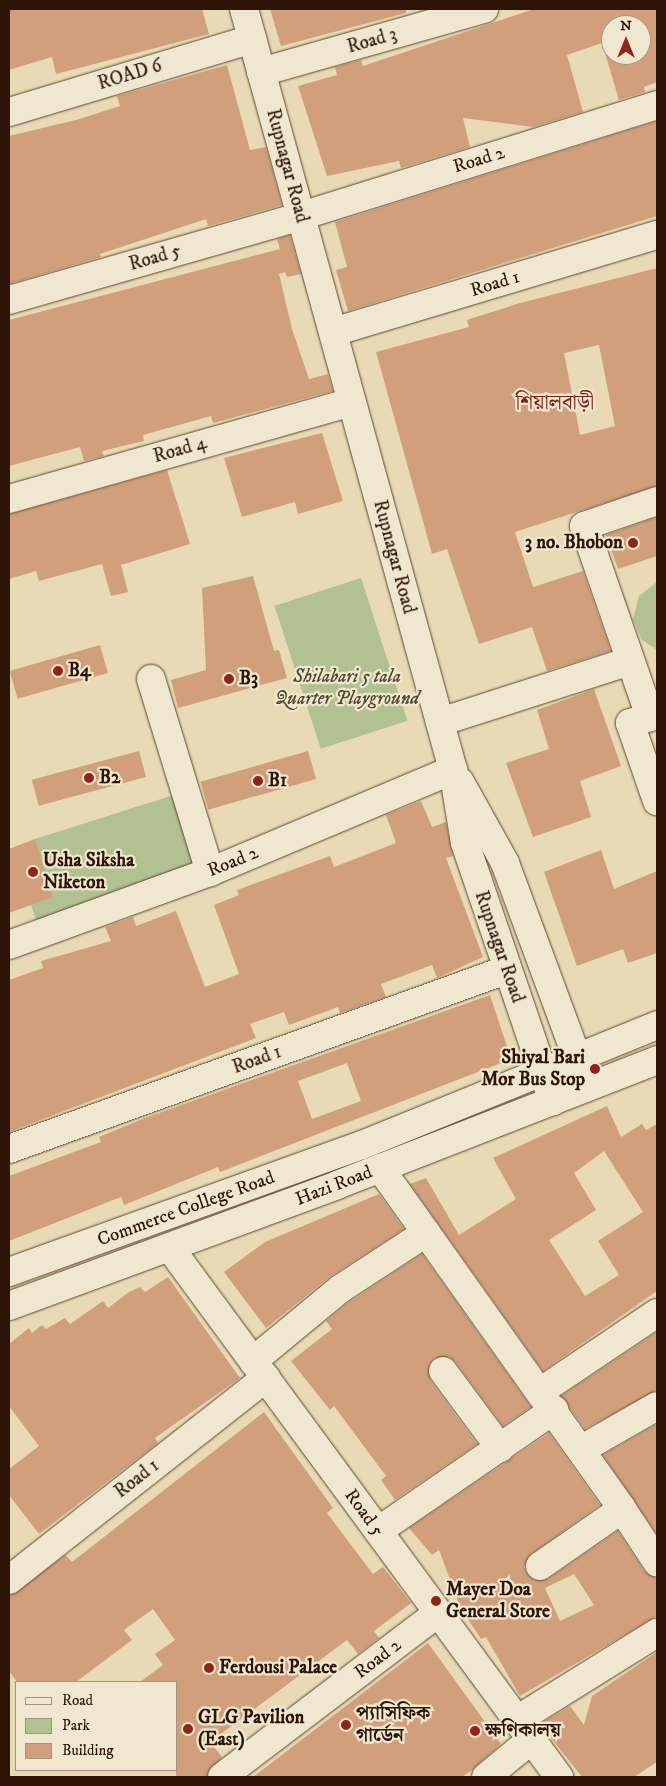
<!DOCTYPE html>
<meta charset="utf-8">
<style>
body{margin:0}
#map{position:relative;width:666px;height:1786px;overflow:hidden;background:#e7dab5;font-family:"IM FELL DW Pica","Noto Serif Bengali",serif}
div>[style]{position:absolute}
.green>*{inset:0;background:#b1c191;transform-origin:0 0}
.building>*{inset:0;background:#d29f7d;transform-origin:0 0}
.roads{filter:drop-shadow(0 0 1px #5c4632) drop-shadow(0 0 1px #5c4632)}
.minor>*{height:28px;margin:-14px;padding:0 14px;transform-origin:14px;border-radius:14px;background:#efe7cf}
.dots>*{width:14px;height:14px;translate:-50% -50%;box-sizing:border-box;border:2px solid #efe7cf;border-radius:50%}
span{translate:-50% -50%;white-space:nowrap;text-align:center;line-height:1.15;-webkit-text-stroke:4.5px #efe7cf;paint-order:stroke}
.street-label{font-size:19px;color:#2d1406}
.poi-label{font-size:19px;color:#2d1406;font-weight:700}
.right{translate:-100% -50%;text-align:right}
.left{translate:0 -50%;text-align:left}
.park-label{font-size:19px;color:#554830;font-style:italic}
.quarter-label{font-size:21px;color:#7a1f14}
.frame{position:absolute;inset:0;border:10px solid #2d1406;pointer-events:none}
.legend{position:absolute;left:15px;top:1681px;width:162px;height:90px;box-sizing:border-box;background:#efe7cf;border:1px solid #a1937f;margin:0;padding:6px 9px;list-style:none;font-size:15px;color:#2d1406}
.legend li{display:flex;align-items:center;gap:10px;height:25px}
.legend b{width:25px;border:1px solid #a1937f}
.north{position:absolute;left:601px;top:15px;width:50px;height:50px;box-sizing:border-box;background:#efe7cf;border:1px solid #a1937f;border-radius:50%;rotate:0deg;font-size:14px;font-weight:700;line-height:20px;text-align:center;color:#2d1406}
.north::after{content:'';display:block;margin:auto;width:18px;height:22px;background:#8f2418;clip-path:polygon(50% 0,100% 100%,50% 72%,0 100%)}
</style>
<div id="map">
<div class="green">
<div style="left:361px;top:578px;width:150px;height:91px;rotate:72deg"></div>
<div style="clip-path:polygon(657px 582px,657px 650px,642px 640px,633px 619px,639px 596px)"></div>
<div style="clip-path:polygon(177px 794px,205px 868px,38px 926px,31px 905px,35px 839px)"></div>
</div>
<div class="building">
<div style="clip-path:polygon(9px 9px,202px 9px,209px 34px,56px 74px,52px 57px,9px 70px)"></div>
<div style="clip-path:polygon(270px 9px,406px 9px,406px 13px,281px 46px)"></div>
<div style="clip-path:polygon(evenodd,534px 9px,657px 9px,657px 82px,644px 87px,645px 92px,619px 100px,602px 43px,567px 55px,583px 112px,533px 127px,463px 118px,470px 147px,401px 168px,399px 161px,327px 176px,298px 86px,337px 75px,335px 67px,361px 60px,363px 66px,534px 9px,611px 25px,641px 25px,641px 55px,611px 55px,611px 25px)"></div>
<div style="clip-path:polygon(227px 65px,250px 150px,266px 147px,282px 205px,208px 226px,206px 219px,100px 254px,101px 257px,9px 284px,9px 136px,76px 120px,120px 106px,117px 96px)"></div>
<div style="clip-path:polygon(657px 121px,657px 216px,348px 311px,336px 270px,347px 267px,335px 222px)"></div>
<div style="clip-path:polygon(290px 235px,301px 274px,287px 277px,285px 272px,279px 274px,292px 329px,309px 379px,328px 374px,333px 391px,213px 423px,211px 416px,143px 435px,144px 441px,102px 451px,104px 456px,84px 461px,80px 447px,9px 466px,9px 320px,280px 249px,277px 239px)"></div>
<div style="clip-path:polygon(evenodd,657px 268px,657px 486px,515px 532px,533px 587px,583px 571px,611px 651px,547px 671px,532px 627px,479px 644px,447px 549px,432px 554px,376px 352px,469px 327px,467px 320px,520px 303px,657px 268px,599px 345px,615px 426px,580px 435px,564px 353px,599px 345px)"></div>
<div style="clip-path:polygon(322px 433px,343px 501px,298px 514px,295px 502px,242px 517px,224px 458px)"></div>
<div style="clip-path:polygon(167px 470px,190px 544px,121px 565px,128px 592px,111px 596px,102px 564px,39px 581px,36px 571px,9px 579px,9px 514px)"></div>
<div style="clip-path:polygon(657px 517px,657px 556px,618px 569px,606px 535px)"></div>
<div style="clip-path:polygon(253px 576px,274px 651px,279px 650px,287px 678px,178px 708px,171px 680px,206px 670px,202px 588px)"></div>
<div style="left:100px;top:645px;width:29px;height:94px;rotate:74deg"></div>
<div style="clip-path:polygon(594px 689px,621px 766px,580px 781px,591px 817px,533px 837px,506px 763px,549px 749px,537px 710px)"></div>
<div style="left:139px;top:751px;width:27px;height:111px;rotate:75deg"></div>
<div style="left:308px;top:751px;width:29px;height:112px;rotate:74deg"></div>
<div style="clip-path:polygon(421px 801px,432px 827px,446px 822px,453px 856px,446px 858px,483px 957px,437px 978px,432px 965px,381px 984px,386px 997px,340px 1013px,338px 1007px,289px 1025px,284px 1012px,250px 1024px,256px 1038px,9px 1132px,9px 980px,43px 968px,41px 961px,111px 941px,105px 927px,133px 917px,136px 926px,176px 911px,205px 987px,239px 974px,214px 905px,239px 895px,237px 890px,330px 856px,334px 867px,396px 843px,386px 815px)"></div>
<div style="clip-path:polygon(35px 839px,53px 897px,9px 913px,9px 849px)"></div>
<div style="clip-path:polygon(601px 850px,614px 889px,657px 871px,657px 953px,628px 963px,623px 949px,577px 966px,544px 872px)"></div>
<div style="clip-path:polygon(evenodd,490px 995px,511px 1059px,220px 1172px,218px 1167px,124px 1205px,121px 1197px,9px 1241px,9px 1176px,101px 1142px,99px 1137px,145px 1118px,490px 995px,347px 1063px,361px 1101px,312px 1119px,298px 1081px,347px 1063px)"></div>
<div style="clip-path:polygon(evenodd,607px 1106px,621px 1137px,642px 1124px,646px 1130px,657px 1124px,657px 1291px,543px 1371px,410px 1184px,426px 1178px,459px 1235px,516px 1199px,493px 1158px,607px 1106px,604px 1151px,643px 1212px,598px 1241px,619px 1275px,585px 1296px,549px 1240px,596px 1210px,574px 1173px,604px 1151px)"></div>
<div style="clip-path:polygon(379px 1194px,404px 1229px,331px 1276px,266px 1328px,224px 1272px,265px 1242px)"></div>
<div style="clip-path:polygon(422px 1254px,531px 1407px,503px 1426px,455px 1361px,449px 1357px,434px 1358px,429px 1365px,430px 1380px,477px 1444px,395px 1500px,381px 1480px,386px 1476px,334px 1406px,330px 1410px,291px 1361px,332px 1329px,326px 1321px,349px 1302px)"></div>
<div style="clip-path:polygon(168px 1277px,240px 1378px,155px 1438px,158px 1443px,39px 1534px,9px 1495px,9px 1469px,39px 1446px,9px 1406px,9px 1344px,29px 1328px,32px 1333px,42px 1325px,46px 1329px,65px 1318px,70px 1324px,103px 1301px,108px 1308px,129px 1292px,140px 1287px,145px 1292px)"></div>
<div style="clip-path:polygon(657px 1332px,657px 1390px,585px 1429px,561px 1396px)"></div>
<div style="clip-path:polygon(264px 1412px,333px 1508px,327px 1513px,373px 1574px,383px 1567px,411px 1603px,374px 1631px,379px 1638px,358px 1654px,347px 1640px,210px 1742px,222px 1757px,207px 1777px,176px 1777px,176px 1682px,140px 1682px,163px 1665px,155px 1654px,175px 1640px,153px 1609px,124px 1630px,132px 1640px,76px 1682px,17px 1682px,9px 1671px,9px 1595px,66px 1555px,72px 1562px)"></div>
<div style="clip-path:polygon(657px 1424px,657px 1534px,603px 1455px)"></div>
<div style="clip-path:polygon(evenodd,549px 1433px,600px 1505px,531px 1554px,524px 1567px,527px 1574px,534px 1580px,548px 1579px,618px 1531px,644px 1571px,657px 1579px,657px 1616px,520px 1696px,486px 1637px,481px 1639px,461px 1609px,439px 1550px,432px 1555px,409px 1528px,549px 1433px,574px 1574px,594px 1605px,560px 1621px,545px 1588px,574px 1574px)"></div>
<div style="clip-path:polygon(428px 1643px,501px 1744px,472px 1770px,462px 1777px,253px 1777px)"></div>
<div style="clip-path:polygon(657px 1652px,657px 1762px,634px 1777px,582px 1777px,540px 1724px,570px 1706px,584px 1725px,592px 1696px)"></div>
</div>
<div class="roads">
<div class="minor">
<div style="left:244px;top:9px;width:789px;rotate:74.64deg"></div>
<div style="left:453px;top:770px;width:74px;rotate:80.7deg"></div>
<div style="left:465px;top:843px;width:273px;rotate:71.2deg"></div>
<div style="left:261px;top:72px;width:232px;rotate:-15.8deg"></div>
<div style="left:9px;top:112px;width:254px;rotate:-16.7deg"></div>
<div style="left:9px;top:300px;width:304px;rotate:-16deg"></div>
<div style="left:301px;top:216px;width:373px;rotate:-17.3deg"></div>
<div style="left:333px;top:332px;width:338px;rotate:-16.7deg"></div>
<div style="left:9px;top:499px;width:356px;rotate:-15.8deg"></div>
<div style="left:657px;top:501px;width:77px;rotate:161.1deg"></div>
<div style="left:584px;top:526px;width:202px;rotate:70.9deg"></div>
<div style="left:650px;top:717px;width:7px;rotate:-16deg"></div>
<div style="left:151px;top:679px;width:202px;rotate:73deg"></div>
<div style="left:650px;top:717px;width:21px;rotate:163deg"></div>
<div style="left:630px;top:723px;width:83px;rotate:70.9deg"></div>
<div style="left:440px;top:722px;width:200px;rotate:-17.8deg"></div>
<div style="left:460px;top:782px;width:93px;rotate:60.9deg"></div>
<div style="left:505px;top:863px;width:227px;rotate:69.7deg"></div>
<div style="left:9px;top:945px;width:214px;rotate:-20deg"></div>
<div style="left:210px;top:872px;width:264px;rotate:-22.8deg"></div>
<div style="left:9px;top:1149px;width:528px;rotate:-19.81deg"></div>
<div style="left:380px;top:1168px;width:418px;rotate:54.6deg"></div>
<div style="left:170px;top:1248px;width:657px;rotate:53.67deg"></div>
<div style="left:9px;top:1272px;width:375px;rotate:-19.8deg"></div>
<div style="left:362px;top:1145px;width:318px;rotate:-22.1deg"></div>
<div style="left:9px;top:1306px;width:350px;rotate:-20.2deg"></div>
<div style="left:337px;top:1185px;width:344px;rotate:-21.3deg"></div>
<div style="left:253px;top:1361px;width:113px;rotate:-39.6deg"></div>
<div style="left:340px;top:1289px;width:103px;rotate:-33.1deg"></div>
<div style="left:443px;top:1371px;width:96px;rotate:53.5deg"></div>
<div style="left:541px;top:1391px;width:140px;rotate:-33.9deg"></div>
<div style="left:582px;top:1449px;width:86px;rotate:-29.8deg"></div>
<div style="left:378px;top:1531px;width:214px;rotate:-34.5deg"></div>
<div style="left:540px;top:1566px;width:100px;rotate:-34.8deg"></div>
<div style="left:622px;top:1509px;width:64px;rotate:56.6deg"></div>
<div style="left:9px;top:1580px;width:327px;rotate:-38.2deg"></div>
<div style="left:517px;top:1720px;width:165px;rotate:-31.9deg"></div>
<div style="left:222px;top:1777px;width:271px;rotate:-37.2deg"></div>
<div style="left:486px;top:1777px;width:58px;rotate:-39.4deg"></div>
</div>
</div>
<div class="dots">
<div style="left:633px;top:543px;background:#8f2418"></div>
<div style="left:58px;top:671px;background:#8f2418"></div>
<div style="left:229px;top:679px;background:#8f2418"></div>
<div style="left:89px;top:778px;background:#8f2418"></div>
<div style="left:258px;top:781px;background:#8f2418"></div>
<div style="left:33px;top:872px;background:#8f2418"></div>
<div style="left:595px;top:1069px;background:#8f2418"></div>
<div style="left:436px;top:1601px;background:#8f2418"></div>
<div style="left:209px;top:1668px;background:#8f2418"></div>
<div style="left:346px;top:1725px;background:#8f2418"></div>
<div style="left:188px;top:1729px;background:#8f2418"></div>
<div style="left:475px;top:1731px;background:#8f2418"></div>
</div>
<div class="street-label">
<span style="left:372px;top:41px;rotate:-16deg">Road 3</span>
<span style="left:130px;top:75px;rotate:-17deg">ROAD 6</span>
<span style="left:479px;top:160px;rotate:-17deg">Road 2</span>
<span style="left:287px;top:166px;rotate:75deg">Rupnagar Road</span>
<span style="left:155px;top:258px;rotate:-16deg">Road 5</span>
<span style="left:495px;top:284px;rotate:-17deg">Road 1</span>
<span style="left:180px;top:450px;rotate:-16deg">Road 4</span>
<span style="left:394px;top:557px;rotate:75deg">Rupnagar Road</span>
<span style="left:233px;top:862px;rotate:-22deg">Road 2</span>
<span style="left:499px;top:947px;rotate:71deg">Rupnagar Road</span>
<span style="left:257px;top:1060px;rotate:-20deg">Road 1</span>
<span style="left:334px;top:1186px;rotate:-21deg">Hazi Road</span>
<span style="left:186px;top:1209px;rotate:-20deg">Commerce College Road</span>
<span style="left:137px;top:1479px;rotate:-38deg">Road 1</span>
<span style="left:364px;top:1513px;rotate:54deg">Road 5</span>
<span style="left:378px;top:1659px;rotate:-37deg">Road 2</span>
</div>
<div class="poi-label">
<span class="right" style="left:623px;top:543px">3 no. Bhobon</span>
<span class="left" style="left:68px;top:671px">B4</span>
<span class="left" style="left:239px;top:679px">B3</span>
<span class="left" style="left:99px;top:778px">B2</span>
<span class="left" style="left:268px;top:781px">B1</span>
<span class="left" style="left:43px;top:872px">Usha Siksha<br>Niketon</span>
<span class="right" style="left:585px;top:1069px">Shiyal Bari<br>Mor Bus Stop</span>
<span class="left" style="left:446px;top:1601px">Mayer Doa<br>General Store</span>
<span class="left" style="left:219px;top:1668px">Ferdousi Palace</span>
<span class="left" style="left:356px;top:1725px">প্যাসিফিক<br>গার্ডেন</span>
<span class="left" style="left:198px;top:1729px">GLG Pavilion<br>(East)</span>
<span class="left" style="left:485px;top:1731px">ক্ষণিকালয়</span>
</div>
<div class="park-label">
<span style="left:347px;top:688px">Shilabari 5 tala<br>Quarter Playground</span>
</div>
<div class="quarter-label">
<span style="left:555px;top:403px">শিয়ালবাড়ী</span>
</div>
<div class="frame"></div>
<ul class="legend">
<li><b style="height:6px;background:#efe7cf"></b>Road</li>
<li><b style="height:14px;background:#b1c191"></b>Park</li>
<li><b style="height:14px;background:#d29f7d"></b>Building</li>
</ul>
<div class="north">N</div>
</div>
